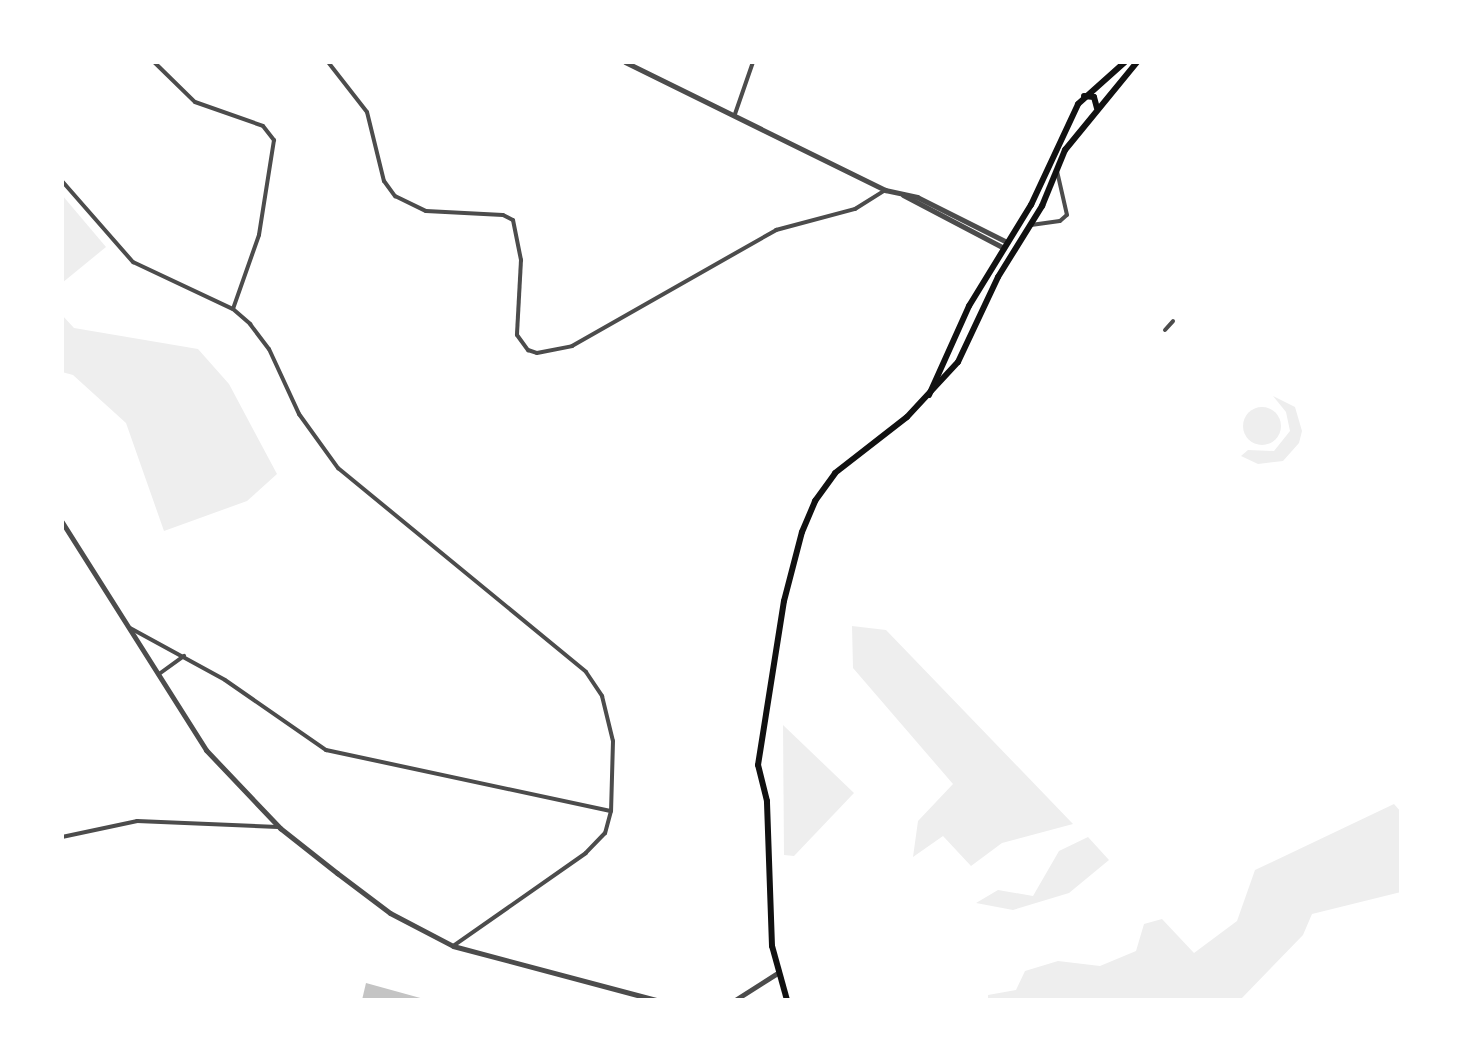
<!DOCTYPE html>
<style>
body{margin:0}
#map{position:relative;width:1463px;height:1062px;overflow:hidden;background:#fff;font-family:Karla,sans-serif}
div>[style]{position:absolute}
.green>*{inset:0;background:#eee}
.round{border-radius:50%}
.building>*{inset:0;background:#c4c4c4}
.minor>*{height:4px;margin:-2px;padding:0 2px;transform-origin:2px;border-radius:2px;background:#4c4c4c}
.tertiary>*{height:5px;margin:-2.5px;padding:0 2.5px;transform-origin:2.5px;border-radius:2.5px;background:#4c4c4c}
.secondary>*{height:6px;margin:-3px;padding:0 3px;transform-origin:3px;border-radius:3px;background:#111}
span{translate:-50% -50%;white-space:nowrap;text-align:center;line-height:1.15;-webkit-text-stroke:6px #fff;paint-order:stroke}
.frame{position:absolute;inset:0;border:64px solid #fff;pointer-events:none}
</style>
<div id="map">
<div class="green">
<div style="clip-path:polygon(62px 195px,106px 247px,62px 283px)"></div>
<div style="clip-path:polygon(62px 315px,74px 328px,198px 349px,229px 384px,277px 474px,247px 501px,164px 531px,126px 423px,73px 375px,62px 372px)"></div>
<div style="clip-path:polygon(1273px 396px,1295px 407px,1302px 431px,1299px 443px,1283px 461px,1258px 464px,1241px 456px,1248px 450px,1274px 451px,1290px 431px,1286px 412px)"></div>
<div class="round" style="left:1243px;top:407px;width:38px;height:38px"></div>
<div style="clip-path:polygon(852px 626px,886px 630px,1073px 824px,1002px 843px,971px 866px,943px 836px,913px 857px,918px 821px,953px 784px,853px 668px)"></div>
<div style="clip-path:polygon(783px 725px,854px 793px,794px 856px,784px 855px)"></div>
<div style="clip-path:polygon(1394px 804px,1401px 812px,1401px 892px,1312px 914px,1303px 935px,1240px 1000px,988px 1000px,988px 995px,1016px 990px,1025px 971px,1058px 961px,1100px 966px,1136px 951px,1144px 924px,1162px 919px,1194px 953px,1237px 921px,1255px 870px)"></div>
<div style="clip-path:polygon(1088px 837px,1109px 860px,1069px 893px,1013px 910px,976px 903px,998px 890px,1033px 896px,1059px 851px)"></div>
</div>
<div class="building">
<div style="clip-path:polygon(366px 983px,424px 999px,424px 1000px,362px 1000px)"></div>
</div>
<div class="minor">
<div style="left:154px;top:62px;width:57px;rotate:44.3deg"></div>
<div style="left:195px;top:102px;width:72px;rotate:19.4deg"></div>
<div style="left:263px;top:126px;width:18px;rotate:52deg"></div>
<div style="left:274px;top:140px;width:96px;rotate:99deg"></div>
<div style="left:259px;top:235px;width:78px;rotate:109.4deg"></div>
<div style="left:328px;top:62px;width:63px;rotate:52deg"></div>
<div style="left:367px;top:112px;width:71px;rotate:76.2deg"></div>
<div style="left:384px;top:181px;width:19px;rotate:54deg"></div>
<div style="left:395px;top:196px;width:34px;rotate:26deg"></div>
<div style="left:426px;top:211px;width:77px;rotate:3deg"></div>
<div style="left:503px;top:215px;width:11px;rotate:27deg"></div>
<div style="left:513px;top:220px;width:41px;rotate:78.7deg"></div>
<div style="left:521px;top:260px;width:75px;rotate:93.1deg"></div>
<div style="left:517px;top:335px;width:19px;rotate:54deg"></div>
<div style="left:528px;top:350px;width:9px;rotate:18deg"></div>
<div style="left:537px;top:353px;width:36px;rotate:-11deg"></div>
<div style="left:572px;top:346px;width:235px;rotate:-29.6deg"></div>
<div style="left:776px;top:230px;width:82px;rotate:-14.9deg"></div>
<div style="left:855px;top:209px;width:36px;rotate:-32deg"></div>
<div style="left:735px;top:114px;width:55px;rotate:-70.9deg"></div>
<div style="left:62px;top:181px;width:108px;rotate:48.8deg"></div>
<div style="left:133px;top:262px;width:110px;rotate:25.2deg"></div>
<div style="left:233px;top:309px;width:23px;rotate:41deg"></div>
<div style="left:250px;top:324px;width:31px;rotate:53deg"></div>
<div style="left:269px;top:349px;width:72px;rotate:65.2deg"></div>
<div style="left:299px;top:414px;width:67px;rotate:54.2deg"></div>
<div style="left:338px;top:468px;width:321px;rotate:39.4deg"></div>
<div style="left:586px;top:672px;width:29px;rotate:56deg"></div>
<div style="left:602px;top:696px;width:46px;rotate:76.3deg"></div>
<div style="left:613px;top:741px;width:70px;rotate:91.6deg"></div>
<div style="left:611px;top:811px;width:23px;rotate:105deg"></div>
<div style="left:605px;top:833px;width:28px;rotate:134deg"></div>
<div style="left:586px;top:853px;width:162px;rotate:145deg"></div>
<div style="left:1031px;top:225px;width:29px;rotate:-8deg"></div>
<div style="left:1060px;top:221px;width:9px;rotate:-41deg"></div>
<div style="left:1067px;top:215px;width:45px;rotate:-102.8deg"></div>
<div style="left:1165px;top:330px;width:12px;rotate:-48deg"></div>
<div style="left:130px;top:628px;width:108px;rotate:28.7deg"></div>
<div style="left:225px;top:680px;width:123px;rotate:34.7deg"></div>
<div style="left:326px;top:750px;width:291px;rotate:12.1deg"></div>
<div style="left:159px;top:674px;width:31px;rotate:-36deg"></div>
<div style="left:62px;top:837px;width:77px;rotate:-12deg"></div>
<div style="left:137px;top:821px;width:141px;rotate:2.4deg"></div>
</div>
<div class="tertiary">
<div style="left:625px;top:62px;width:290px;rotate:26.2deg"></div>
<div style="left:885px;top:190px;width:33px;rotate:12deg"></div>
<div style="left:917px;top:197px;width:101px;rotate:26.6deg"></div>
<div style="left:903px;top:195px;width:114px;rotate:27.7deg"></div>
<div style="left:62px;top:522px;width:270px;rotate:57.7deg"></div>
<div style="left:206px;top:750px;width:108px;rotate:46.5deg"></div>
<div style="left:280px;top:828px;width:73px;rotate:38.3deg"></div>
<div style="left:337px;top:873px;width:66px;rotate:37deg"></div>
<div style="left:390px;top:913px;width:71px;rotate:27.6deg"></div>
<div style="left:453px;top:946px;width:210px;rotate:14.9deg"></div>
<div style="left:735px;top:1000px;width:52px;rotate:-32.5deg"></div>
</div>
<div class="secondary">
<div style="left:1084px;top:96px;width:10px;rotate:6deg"></div>
<div style="left:1094px;top:97px;width:11px;rotate:75deg"></div>
<div style="left:929px;top:395px;width:98px;rotate:-65.8deg"></div>
<div style="left:969px;top:306px;width:119px;rotate:-58.5deg"></div>
<div style="left:1031px;top:205px;width:111px;rotate:-65deg"></div>
<div style="left:1078px;top:104px;width:63px;rotate:-41.8deg"></div>
<div style="left:787px;top:1000px;width:56px;rotate:-105.5deg"></div>
<div style="left:772px;top:946px;width:145px;rotate:-92deg"></div>
<div style="left:767px;top:801px;width:37px;rotate:-104deg"></div>
<div style="left:758px;top:765px;width:166px;rotate:-81deg"></div>
<div style="left:784px;top:601px;width:71px;rotate:-75.4deg"></div>
<div style="left:802px;top:532px;width:34px;rotate:-67deg"></div>
<div style="left:815px;top:501px;width:34px;rotate:-54deg"></div>
<div style="left:835px;top:473px;width:91px;rotate:-37.9deg"></div>
<div style="left:907px;top:417px;width:75px;rotate:-47.2deg"></div>
<div style="left:958px;top:362px;width:94px;rotate:-64.8deg"></div>
<div style="left:998px;top:277px;width:84px;rotate:-58.2deg"></div>
<div style="left:1042px;top:206px;width:61px;rotate:-67.7deg"></div>
<div style="left:1065px;top:150px;width:114px;rotate:-50.7deg"></div>
</div>
<div class="frame"></div>
</div>
